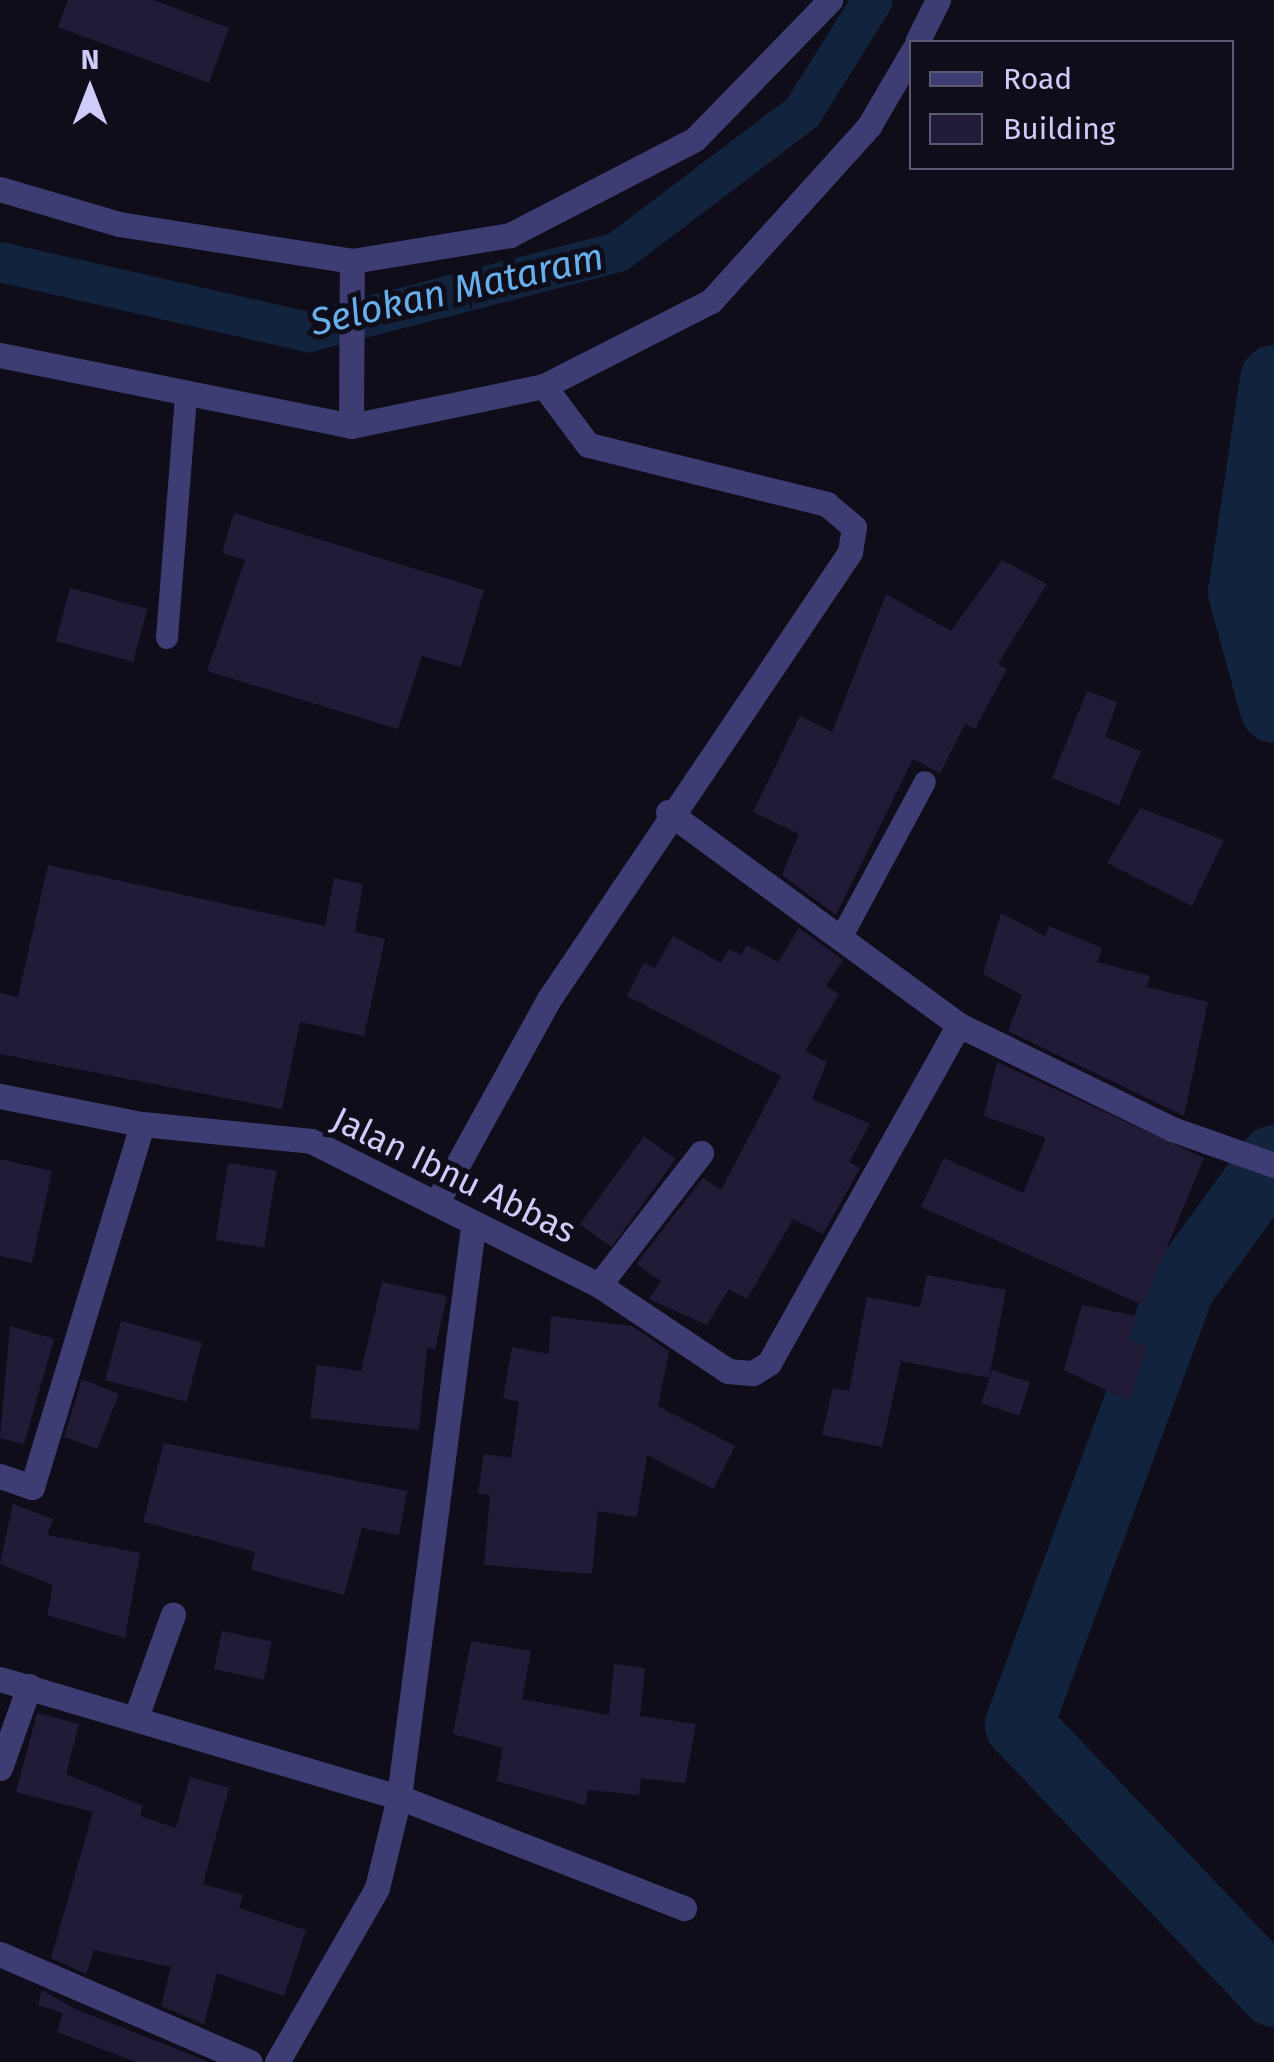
<!DOCTYPE html>
<style>
body{margin:0}
#map{position:relative;width:1274px;height:2062px;overflow:hidden;background:#0f0d1a;font-family:"Fira Sans",sans-serif}
div>[style]{position:absolute}
.canal>*{height:40px;margin:-20px;padding:0 20px;transform-origin:20px;border-radius:20px;background:#12243d}
.river>*{height:68px;margin:-34px;padding:0 34px;transform-origin:34px;border-radius:34px;background:#12243d}
.building>*{inset:0;background:#211b38;transform-origin:0 0}
.lane>*{height:22px;margin:-11px;padding:0 11px;transform-origin:11px;border-radius:11px;background:#3e3d73}
.street>*{height:25px;margin:-12.5px;padding:0 12.5px;transform-origin:12.5px;border-radius:12.5px;background:#3e3d73}
span{translate:-50% -50%;white-space:nowrap;text-align:center;line-height:1.15;-webkit-text-stroke:10px #0f0d1a;paint-order:stroke}
.street-label{font-size:35px;color:#d0ccf9}
.water-label{font-size:38px;color:#67b0ec;font-style:italic}
.legend{position:absolute;left:909px;top:40px;width:325px;height:130px;box-sizing:border-box;background:#0f0d1a;border:2px solid #5c5973;margin:0;padding:12px 18px;list-style:none;font-size:30px;color:#d0ccf9}
.legend li{display:flex;align-items:center;gap:20px;height:50px}
.legend b{width:50px;border:2px solid #5c5973}
.north{position:absolute;left:40px;top:40px;width:100px;height:100px;-webkit-text-stroke:8px #0f0d1a;paint-order:stroke;rotate:0deg;font-size:28px;font-weight:700;line-height:40px;text-align:center;color:#d0ccf9}
.north::after{content:'';display:block;margin:auto;width:35px;height:45px;background:#d0ccf9;clip-path:polygon(50% 0,100% 100%,50% 72%,0 100%)}
</style>
<div id="map">
<div class="canal">
<div style="left:0;top:262px;width:317px;rotate:12.8deg"></div>
<div style="left:309px;top:332px;width:319px;rotate:-14.5deg"></div>
<div style="left:618px;top:252px;width:231px;rotate:-37.1deg"></div>
<div style="left:802px;top:113px;width:133px;rotate:-57.9deg"></div>
</div>
<div class="river">
<div style="left:1274px;top:379px;width:215px;rotate:98.5deg"></div>
<div style="left:1242px;top:592px;width:121px;rotate:74.7deg"></div>
<div style="left:1274px;top:1159px;width:158px;rotate:126deg"></div>
<div style="left:1181px;top:1287px;width:467px;rotate:110.3deg"></div>
<div style="left:1019px;top:1725px;width:370px;rotate:46.4deg"></div>
</div>
<div class="building">
<div style="clip-path:polygon(68px 0,153px 0,229px 28px,209px 83px,58px 27px)"></div>
<div style="clip-path:polygon(234px 513px,484px 590px,461px 667px,422px 656px,398px 729px,207px 671px,245px 560px,222px 553px)"></div>
<div style="clip-path:polygon(1002px 560px,1047px 584px,998px 664px,1007px 669px,975px 729px,965px 724px,940px 773px,913px 759px,836px 915px,782px 875px,799px 834px,753px 812px,800px 716px,832px 732px,886px 594px,951px 631px)"></div>
<div style="left:70px;top:588px;width:80px;height:55px;rotate:15deg"></div>
<div style="clip-path:polygon(1087px 691px,1117px 702px,1105px 737px,1141px 751px,1119px 805px,1052px 778px)"></div>
<div style="clip-path:polygon(1140px 808px,1224px 840px,1192px 906px,1107px 863px)"></div>
<div style="clip-path:polygon(48px 865px,325px 926px,334px 878px,363px 884px,355px 932px,385px 939px,364px 1036px,300px 1022px,282px 1109px,0 1054px,0 993px,18px 997px)"></div>
<div style="clip-path:polygon(1001px 913px,1045px 936px,1049px 926px,1102px 948px,1097px 962px,1150px 976px,1147px 987px,1208px 1002px,1184px 1116px,1008px 1031px,1022px 995px,983px 974px)"></div>
<div style="clip-path:polygon(799px 928px,843px 960px,826px 986px,839px 994px,805px 1051px,827px 1062px,812px 1099px,870px 1124px,849px 1162px,860px 1168px,823px 1234px,793px 1219px,747px 1299px,729px 1289px,707px 1325px,649px 1299px,661px 1281px,636px 1264px,703px 1178px,721px 1190px,781px 1076px,627px 996px,644px 963px,655px 968px,673px 936px,721px 963px,729px 949px,741px 955px,747px 945px,778px 962px)"></div>
<div style="clip-path:polygon(997px 1062px,1204px 1158px,1143px 1305px,921px 1207px,944px 1158px,1023px 1193px,1046px 1138px,984px 1116px)"></div>
<div style="left:644px;top:1136px;width:39px;height:109px;rotate:36deg"></div>
<div style="clip-path:polygon(0 1159px,52px 1171px,32px 1263px,0 1256px)"></div>
<div style="left:228px;top:1163px;width:49px;height:78px;rotate:9deg"></div>
<div style="clip-path:polygon(927px 1275px,1006px 1290px,989px 1378px,901px 1361px,882px 1447px,822px 1435px,833px 1388px,849px 1391px,867px 1297px,920px 1307px)"></div>
<div style="clip-path:polygon(382px 1282px,447px 1296px,435px 1350px,427px 1348px,419px 1430px,310px 1418px,317px 1365px,361px 1371px)"></div>
<div style="clip-path:polygon(1082px 1305px,1138px 1316px,1128px 1340px,1147px 1346px,1129px 1401px,1064px 1370px)"></div>
<div style="clip-path:polygon(551px 1316px,632px 1326px,669px 1351px,658px 1406px,735px 1446px,713px 1489px,647px 1455px,637px 1517px,598px 1511px,592px 1574px,484px 1565px,490px 1495px,478px 1493px,484px 1454px,511px 1458px,519px 1402px,503px 1398px,512px 1347px,549px 1354px)"></div>
<div style="left:121px;top:1321px;width:84px;height:61px;rotate:15deg"></div>
<div style="clip-path:polygon(10px 1326px,54px 1339px,24px 1444px,0 1438px)"></div>
<div style="left:992px;top:1370px;width:40px;height:35px;rotate:18deg"></div>
<div style="clip-path:polygon(82px 1379px,119px 1394px,97px 1449px,64px 1437px)"></div>
<div style="clip-path:polygon(164px 1443px,407px 1491px,399px 1535px,362px 1528px,344px 1595px,251px 1570px,255px 1552px,143px 1522px)"></div>
<div style="clip-path:polygon(13px 1504px,53px 1519px,47px 1535px,140px 1553px,125px 1638px,47px 1615px,53px 1585px,0 1564px)"></div>
<div style="left:222px;top:1631px;width:51px;height:39px;rotate:12deg"></div>
<div style="clip-path:polygon(471px 1641px,531px 1651px,522px 1699px,609px 1715px,614px 1664px,645px 1668px,640px 1716px,696px 1724px,685px 1783px,641px 1778px,639px 1795px,588px 1790px,585px 1805px,497px 1781px,503px 1748px,453px 1734px)"></div>
<div style="clip-path:polygon(37px 1713px,79px 1724px,66px 1774px,143px 1806px,140px 1816px,176px 1828px,190px 1777px,229px 1788px,203px 1884px,243px 1895px,239px 1908px,306px 1930px,284px 1996px,217px 1973px,204px 2024px,161px 2006px,171px 1967px,94px 1950px,86px 1974px,51px 1958px,93px 1812px,16px 1792px)"></div>
<div style="clip-path:polygon(42px 1990px,75px 2009px,209px 2062px,136px 2062px,57px 2032px,63px 2013px,38px 2005px)"></div>
</div>
<div class="lane">
<div style="left:167px;top:638px;width:243px;rotate:-85.5deg"></div>
<div style="left:841px;top:938px;width:177px;rotate:-61.7deg"></div>
</div>
<div class="street">
<div style="left:917px;top:42px;width:47px;rotate:-63.4deg"></div>
<div style="left:0;top:189px;width:124px;rotate:16.4deg"></div>
<div style="left:119px;top:224px;width:236px;rotate:9deg"></div>
<div style="left:352px;top:261px;width:160px;rotate:-9.3deg"></div>
<div style="left:510px;top:235px;width:208px;rotate:-27.4deg"></div>
<div style="left:695px;top:139px;width:194px;rotate:-45.8deg"></div>
<div style="left:0;top:355px;width:358px;rotate:11.4deg"></div>
<div style="left:351px;top:426px;width:197px;rotate:-11.7deg"></div>
<div style="left:544px;top:386px;width:187px;rotate:-27deg"></div>
<div style="left:711px;top:301px;width:236px;rotate:-47.9deg"></div>
<div style="left:869px;top:126px;width:86px;rotate:-59.8deg"></div>
<div style="left:351px;top:426px;width:165px;rotate:-89.7deg"></div>
<div style="left:668px;top:812px;width:361px;rotate:36.2deg"></div>
<div style="left:0;top:1096px;width:145px;rotate:11.2deg"></div>
<div style="left:142px;top:1124px;width:170px;rotate:5.7deg"></div>
<div style="left:311px;top:1141px;width:322px;rotate:26.6deg"></div>
<div style="left:599px;top:1285px;width:155px;rotate:33.7deg"></div>
<div style="left:728px;top:1371px;width:25px;rotate:5deg"></div>
<div style="left:753px;top:1373px;width:19px;rotate:-32deg"></div>
<div style="left:769px;top:1363px;width:388px;rotate:-60.7deg"></div>
<div style="left:959px;top:1025px;width:237px;rotate:26deg"></div>
<div style="left:1172px;top:1129px;width:108px;rotate:19.4deg"></div>
<div style="left:438px;top:1200px;width:230px;rotate:-61.1deg"></div>
<div style="left:549px;top:999px;width:539px;rotate:-56.04deg"></div>
<div style="left:850px;top:552px;width:25px;rotate:-81deg"></div>
<div style="left:854px;top:527px;width:35px;rotate:-140deg"></div>
<div style="left:827px;top:504px;width:246px;rotate:-166.1deg"></div>
<div style="left:588px;top:445px;width:74px;rotate:-126.7deg"></div>
<div style="left:599px;top:1285px;width:167px;rotate:-52.3deg"></div>
<div style="left:0;top:1476px;width:34px;rotate:19deg"></div>
<div style="left:32px;top:1487px;width:379px;rotate:-73.1deg"></div>
<div style="left:0;top:1679px;width:416px;rotate:16.5deg"></div>
<div style="left:399px;top:1797px;width:306px;rotate:21.3deg"></div>
<div style="left:136px;top:1717px;width:109px;rotate:-70.2deg"></div>
<div style="left:0;top:1768px;width:87px;rotate:-70.5deg"></div>
<div style="left:0;top:1954px;width:272px;rotate:23.4deg"></div>
<div style="left:277px;top:2062px;width:201px;rotate:-60.1deg"></div>
<div style="left:377px;top:1888px;width:94px;rotate:-76.4deg"></div>
<div style="left:399px;top:1797px;width:575px;rotate:-82.6deg"></div>
</div>
<div class="street-label">
<span style="left:454px;top:1175px;rotate:26deg">Jalan Ibnu Abbas</span>
</div>
<div class="water-label">
<span style="left:457px;top:290px;rotate:-13deg">Selokan Mataram</span>
</div>
<ul class="legend">
<li><b style="height:12px;background:#3e3d73"></b>Road</li>
<li><b style="height:28px;background:#211b38"></b>Building</li>
</ul>
<div class="north">N</div>
</div>
